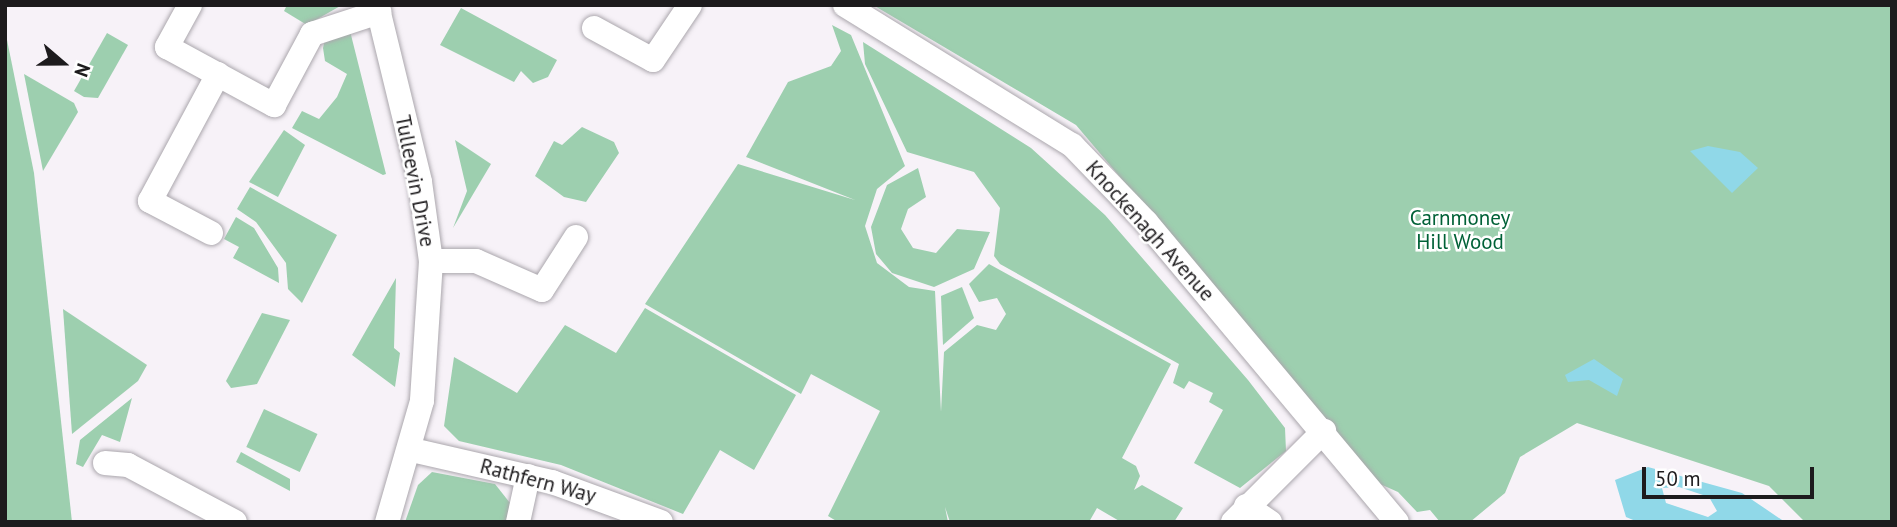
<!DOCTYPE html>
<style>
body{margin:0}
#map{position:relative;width:1897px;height:527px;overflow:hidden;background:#f7f2f8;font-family:"PT Sans",sans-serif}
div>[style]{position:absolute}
.green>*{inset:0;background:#9dcfaf;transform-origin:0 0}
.water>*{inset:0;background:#90d8e8}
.roads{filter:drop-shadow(0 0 2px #aba7ad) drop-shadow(0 0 2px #aba7ad)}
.minor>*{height:24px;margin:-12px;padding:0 12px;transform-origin:12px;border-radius:12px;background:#fff}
span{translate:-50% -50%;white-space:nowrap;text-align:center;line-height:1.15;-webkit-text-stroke:5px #fff;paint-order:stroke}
.street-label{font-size:21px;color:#1d1b1d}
.park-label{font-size:21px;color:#006137}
.frame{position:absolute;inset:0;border:7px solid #1d1b1d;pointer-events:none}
.north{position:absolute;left:28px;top:28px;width:70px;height:70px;-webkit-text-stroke:5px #fff;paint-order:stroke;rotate:110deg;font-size:19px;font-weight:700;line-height:28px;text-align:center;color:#1d1b1d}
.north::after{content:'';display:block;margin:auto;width:24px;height:32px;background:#1d1b1d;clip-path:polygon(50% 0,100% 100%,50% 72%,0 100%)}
.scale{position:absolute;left:1642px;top:467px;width:172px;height:32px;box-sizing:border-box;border:4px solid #1d1b1d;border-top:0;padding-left:9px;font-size:21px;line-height:24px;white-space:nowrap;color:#1d1b1d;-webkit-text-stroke:5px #fff;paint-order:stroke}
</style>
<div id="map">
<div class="green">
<div style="clip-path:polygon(287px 5px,342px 5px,307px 25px,284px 11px)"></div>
<div style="clip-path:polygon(873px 5px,1892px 5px,1892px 522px,1805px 522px,1769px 486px,1577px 423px,1520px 457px,1505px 493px,1470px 522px,1440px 522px,1430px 510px,1417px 512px,1398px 492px,1380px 484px,1076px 125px)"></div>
<div style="clip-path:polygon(461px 8px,557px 60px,548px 77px,533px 83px,521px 71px,514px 82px,440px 45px)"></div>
<div style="clip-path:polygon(832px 25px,851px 35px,905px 166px,877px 189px,865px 226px,877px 263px,909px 287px,935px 291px,941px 412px,944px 352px,977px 325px,996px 330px,1006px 314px,997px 298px,979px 302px,969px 284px,989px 264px,1171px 364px,1122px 458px,1136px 466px,1140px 476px,1134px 490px,1142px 485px,1183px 508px,1174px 522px,1121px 522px,1097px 508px,1089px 522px,950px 522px,945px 507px,948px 522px,838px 522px,828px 516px,880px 411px,811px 374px,801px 394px,645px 304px,738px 164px,855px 200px,746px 157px,788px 82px,831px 66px,841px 51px)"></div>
<div style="clip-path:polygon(5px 30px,34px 173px,72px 522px,5px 522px)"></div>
<div style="clip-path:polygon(350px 31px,386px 174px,383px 175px,292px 128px,302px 111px,319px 119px,337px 97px,347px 74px,325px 61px,323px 48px,325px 39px)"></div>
<div style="clip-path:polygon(107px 33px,128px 45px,98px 98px,84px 97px,74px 91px)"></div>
<div style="clip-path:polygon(863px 42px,1031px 148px,1105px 215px,1248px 380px,1285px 428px,1286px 451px,1240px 488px,1194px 463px,1223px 410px,1209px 402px,1213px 393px,1189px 381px,1184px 389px,1173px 383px,1179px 364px,1000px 264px,994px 256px,1000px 208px,974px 172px,907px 152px,865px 64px)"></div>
<div style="clip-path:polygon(24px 74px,74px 103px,78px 112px,43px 171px)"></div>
<div style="clip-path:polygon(582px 127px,614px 142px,619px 153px,586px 202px,564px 197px,535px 176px,554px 141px,562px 145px)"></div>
<div style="clip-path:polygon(284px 130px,305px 145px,278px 197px,249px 182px)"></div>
<div style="clip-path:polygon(455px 140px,491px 164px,453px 228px,467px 191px)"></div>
<div style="clip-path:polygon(918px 168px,926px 197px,908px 209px,901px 229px,913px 248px,936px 253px,957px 229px,990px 232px,974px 269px,934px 287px,892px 273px,876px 254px,871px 227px,887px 185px)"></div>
<div style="clip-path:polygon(250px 187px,337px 235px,302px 303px,288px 289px,286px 263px,256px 222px,237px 209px)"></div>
<div style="clip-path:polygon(236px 217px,254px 228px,278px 268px,279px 283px,233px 258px,239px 247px,224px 239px)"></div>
<div style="clip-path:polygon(396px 278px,394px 348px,400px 353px,395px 387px,352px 355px)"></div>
<div style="clip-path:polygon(962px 287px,974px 318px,943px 345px,941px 296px)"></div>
<div style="clip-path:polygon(645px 308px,796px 395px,754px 470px,720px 450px,683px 514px,561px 465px,459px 441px,444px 426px,454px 357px,517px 393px,565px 325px,616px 353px)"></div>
<div style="clip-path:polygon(63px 309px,147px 365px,138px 381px,72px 434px)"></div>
<div style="clip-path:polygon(262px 313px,290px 320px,257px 384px,231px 388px,226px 381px)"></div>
<div style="clip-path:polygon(132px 398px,120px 442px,102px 435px,83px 467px,76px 464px,80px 440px)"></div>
<div style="left:264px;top:409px;width:59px;height:42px;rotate:25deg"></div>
<div style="clip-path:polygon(241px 452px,290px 479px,290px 491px,236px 462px)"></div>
<div style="clip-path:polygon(432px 472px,495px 484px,510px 503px,506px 522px,405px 522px,418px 485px)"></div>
</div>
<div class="water">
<div style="clip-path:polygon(1708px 146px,1740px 152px,1758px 168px,1732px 193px,1690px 151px)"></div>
<div style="clip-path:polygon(1594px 359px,1623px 379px,1617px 396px,1589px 380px,1568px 382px,1565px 375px)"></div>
<div style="clip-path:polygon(evenodd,1648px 467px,1742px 493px,1785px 522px,1638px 522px,1626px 517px,1615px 480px,1648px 467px,1679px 487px,1709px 497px,1717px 511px,1708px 517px,1666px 503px,1662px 488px,1679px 487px)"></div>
</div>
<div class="roads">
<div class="minor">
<div style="left:190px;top:5px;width:48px;rotate:118.7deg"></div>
<div style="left:167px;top:47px;width:122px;rotate:28.5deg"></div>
<div style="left:274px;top:105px;width:81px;rotate:-61.8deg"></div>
<div style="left:312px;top:34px;width:71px;rotate:-18.2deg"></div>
<div style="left:377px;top:5px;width:182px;rotate:76.3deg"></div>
<div style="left:420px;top:182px;width:80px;rotate:82.1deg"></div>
<div style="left:431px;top:261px;width:140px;rotate:93.7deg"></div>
<div style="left:422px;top:401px;width:126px;rotate:106.1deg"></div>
<div style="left:845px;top:5px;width:267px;rotate:31.7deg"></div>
<div style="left:1072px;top:145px;width:107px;rotate:46.1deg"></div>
<div style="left:1146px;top:222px;width:391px;rotate:50.1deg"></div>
<div style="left:594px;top:28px;width:67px;rotate:28.5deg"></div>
<div style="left:653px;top:60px;width:66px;rotate:-56.1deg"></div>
<div style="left:211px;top:233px;width:69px;rotate:-152.3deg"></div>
<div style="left:150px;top:201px;width:144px;rotate:-61.8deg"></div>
<div style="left:431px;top:261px;width:45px"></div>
<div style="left:476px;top:261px;width:72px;rotate:23.7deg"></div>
<div style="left:542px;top:290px;width:63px;rotate:-57.3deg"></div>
<div style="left:412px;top:450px;width:144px;rotate:12.9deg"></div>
<div style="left:552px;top:482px;width:116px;rotate:20.2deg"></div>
<div style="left:105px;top:463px;width:23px;rotate:5deg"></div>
<div style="left:128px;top:465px;width:121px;rotate:28deg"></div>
<div style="left:1246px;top:506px;width:29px;rotate:34deg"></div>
<div style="left:518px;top:522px;width:47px;rotate:-77.7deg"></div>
<div style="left:1233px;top:522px;width:129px;rotate:-45deg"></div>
</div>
</div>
<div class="street-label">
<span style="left:415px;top:181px;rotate:79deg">Tulleevin Drive</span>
<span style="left:1150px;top:231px;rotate:48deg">Knockenagh Avenue</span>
<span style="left:538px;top:481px;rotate:15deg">Rathfern Way</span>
</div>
<div class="park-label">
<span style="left:1460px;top:230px">Carnmoney<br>Hill Wood</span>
</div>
<div class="frame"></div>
<div class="north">N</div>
<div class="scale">50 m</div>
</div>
